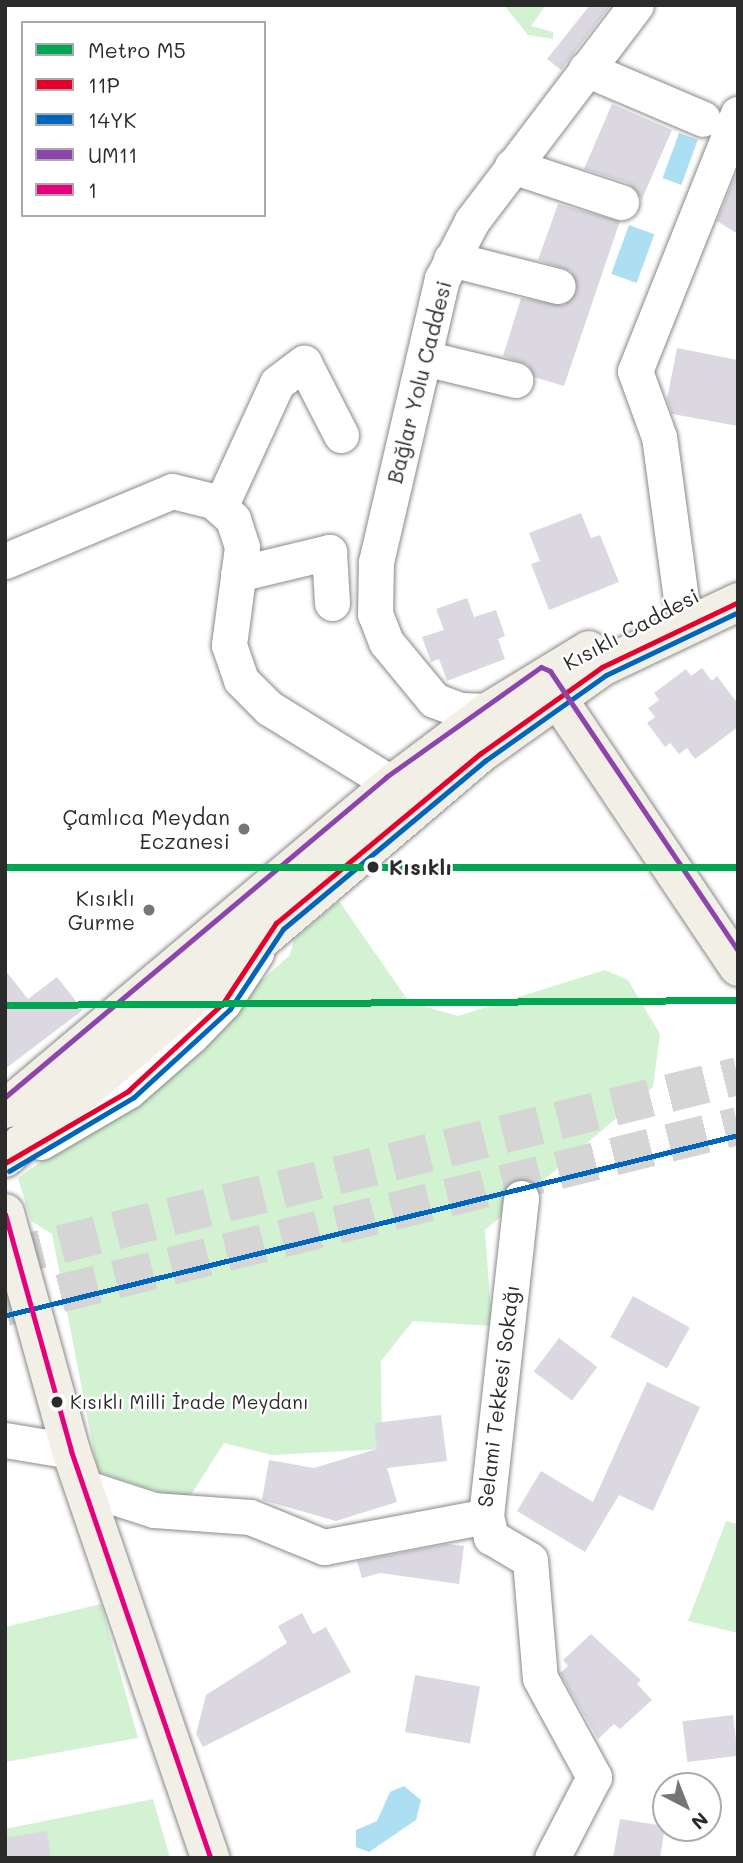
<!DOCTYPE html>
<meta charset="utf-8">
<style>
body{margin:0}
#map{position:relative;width:743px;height:1863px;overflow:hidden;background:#fff;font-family:Mali,sans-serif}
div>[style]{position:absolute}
.green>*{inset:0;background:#d2f2d2}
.water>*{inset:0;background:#addff2;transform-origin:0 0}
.building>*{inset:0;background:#dbd8e2;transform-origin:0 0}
.highway-tunnel>*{height:38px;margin-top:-19px;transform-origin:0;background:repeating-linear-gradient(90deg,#d5d5d5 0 38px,transparent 0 57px)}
.roads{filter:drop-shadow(0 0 2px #8a8a8a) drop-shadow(0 0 2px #8a8a8a)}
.minor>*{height:35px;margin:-17.5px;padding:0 17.5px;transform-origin:17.5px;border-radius:17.5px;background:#fff}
.major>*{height:38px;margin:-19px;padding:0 19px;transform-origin:19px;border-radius:19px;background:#f2efe6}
.bus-1>*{height:5px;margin:-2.5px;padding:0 2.5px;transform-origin:2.5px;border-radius:2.5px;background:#e4002b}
.bus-2>*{height:5px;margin:-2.5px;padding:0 2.5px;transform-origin:2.5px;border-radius:2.5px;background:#0065bd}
.bus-3>*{height:5px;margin:-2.5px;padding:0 2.5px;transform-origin:2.5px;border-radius:2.5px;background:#8e44ad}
.bus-4>*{height:5px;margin:-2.5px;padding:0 2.5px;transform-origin:2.5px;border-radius:2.5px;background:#e5007d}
.metro-1>*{height:7px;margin:-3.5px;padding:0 3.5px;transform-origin:3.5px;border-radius:3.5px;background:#00a651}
.dots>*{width:19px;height:19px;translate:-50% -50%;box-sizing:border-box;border:4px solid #fff;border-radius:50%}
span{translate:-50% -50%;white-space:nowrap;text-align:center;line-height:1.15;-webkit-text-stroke:5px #fff;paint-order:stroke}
.bus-label{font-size:19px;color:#2b2b2b}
.left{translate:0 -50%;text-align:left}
.street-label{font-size:21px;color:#2b2b2b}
.poi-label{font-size:21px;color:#2b2b2b}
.right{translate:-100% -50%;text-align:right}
.stop-label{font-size:21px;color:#2b2b2b;font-weight:700}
.frame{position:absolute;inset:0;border:7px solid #2b2b2b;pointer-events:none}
.legend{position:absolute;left:21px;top:21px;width:245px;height:196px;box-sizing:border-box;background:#fff;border:2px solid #aaa;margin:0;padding:9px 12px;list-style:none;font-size:21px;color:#2b2b2b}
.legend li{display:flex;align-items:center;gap:14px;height:35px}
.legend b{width:35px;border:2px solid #aaa}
.north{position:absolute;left:652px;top:1772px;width:70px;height:70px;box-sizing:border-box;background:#fff;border:2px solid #aaa;border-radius:50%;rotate:138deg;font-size:19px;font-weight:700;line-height:28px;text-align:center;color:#2b2b2b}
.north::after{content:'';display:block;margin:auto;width:24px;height:32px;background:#757575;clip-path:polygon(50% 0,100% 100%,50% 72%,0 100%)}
</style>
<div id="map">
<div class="green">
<div style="clip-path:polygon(504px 5px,546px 5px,531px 26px,553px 32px,553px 39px,528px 35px)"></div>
<div style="clip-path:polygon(339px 901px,409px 1002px,458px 1016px,605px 970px,628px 980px,660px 1034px,653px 1087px,485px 1230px,492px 1326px,413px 1321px,381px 1361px,382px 1449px,272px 1455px,224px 1443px,187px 1501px,98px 1472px,52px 1234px,31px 1221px,18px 1178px,132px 1096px,290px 955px,294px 939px)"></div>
<div style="clip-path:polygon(726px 1521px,738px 1524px,738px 1633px,688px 1621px)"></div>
<div style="clip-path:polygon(101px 1604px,138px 1738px,5px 1762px,5px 1627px)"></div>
<div style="clip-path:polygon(153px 1799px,170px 1858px,5px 1858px,5px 1829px)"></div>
</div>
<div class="water">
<div style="left:679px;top:133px;width:20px;height:48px;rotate:20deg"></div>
<div style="left:629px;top:225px;width:27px;height:52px;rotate:20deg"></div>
<div style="clip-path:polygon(404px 1786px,421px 1800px,416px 1820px,369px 1852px,356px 1847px,356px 1830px,377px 1821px,390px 1792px)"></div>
</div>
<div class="building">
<div style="clip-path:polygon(590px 5px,611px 5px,561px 70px,547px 59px)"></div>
<div style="clip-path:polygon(612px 104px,672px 130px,642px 199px,628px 183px,584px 169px)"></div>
<div style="clip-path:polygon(738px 169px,738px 234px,717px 221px)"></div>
<div style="clip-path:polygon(558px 204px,620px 221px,564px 386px,534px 377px,528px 365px,503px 356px,521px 298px,563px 305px,577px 292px,571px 271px,538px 260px)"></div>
<div style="clip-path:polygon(677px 348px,738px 360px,738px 426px,672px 414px,667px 399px)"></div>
<div style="clip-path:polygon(581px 513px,591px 538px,600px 535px,619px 582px,549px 610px,531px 564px,540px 561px,529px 533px)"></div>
<div style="clip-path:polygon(467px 598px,474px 617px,496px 610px,505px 636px,498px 639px,505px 659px,447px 681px,439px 659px,431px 662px,422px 637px,444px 630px,436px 609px)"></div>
<div style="clip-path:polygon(702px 668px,712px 681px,717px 676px,738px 704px,738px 727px,695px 759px,687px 748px,679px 754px,670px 743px,665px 747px,647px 723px,655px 717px,648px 708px,659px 700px,654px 693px,686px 669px,691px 676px)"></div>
<div style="clip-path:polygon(5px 970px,28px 999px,57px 977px,83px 1010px,5px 1069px)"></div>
<div style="left:633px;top:1296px;width:65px;height:47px;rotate:29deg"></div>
<div style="left:559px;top:1338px;width:48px;height:42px;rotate:37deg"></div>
<div style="clip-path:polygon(647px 1382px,700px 1407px,653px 1511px,619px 1495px,585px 1552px,517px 1511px,541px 1471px,593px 1502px)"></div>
<div style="clip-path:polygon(441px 1415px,447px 1461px,387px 1468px,397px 1502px,336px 1521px,262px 1500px,269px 1460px,314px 1468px,377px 1449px,374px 1423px)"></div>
<div style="clip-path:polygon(447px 1544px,464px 1546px,459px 1584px,380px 1573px,362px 1578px,357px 1561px)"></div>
<div style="clip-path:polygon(302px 1613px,313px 1634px,326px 1627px,351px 1672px,203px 1747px,196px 1734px,206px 1695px,287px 1643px,278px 1626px)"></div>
<div style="clip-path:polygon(591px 1634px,641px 1680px,637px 1684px,652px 1700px,620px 1729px,614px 1724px,598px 1739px,560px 1673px,568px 1666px,563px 1660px)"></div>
<div style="left:415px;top:1675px;width:66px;height:58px;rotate:10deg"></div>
<div style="left:733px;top:1715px;width:41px;height:51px;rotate:83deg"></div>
<div style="clip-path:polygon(620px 1819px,665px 1826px,660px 1858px,613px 1858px)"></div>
<div style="clip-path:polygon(47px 1831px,51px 1858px,5px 1858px,5px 1838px)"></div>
</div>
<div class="highway-tunnel">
<div style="left:5px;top:1258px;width:755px;rotate:-13.94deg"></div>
<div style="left:5px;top:1307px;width:755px;rotate:-13.87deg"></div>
</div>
<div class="roads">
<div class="minor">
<div style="left:586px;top:69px;width:127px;rotate:23.1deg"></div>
<div style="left:512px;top:166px;width:115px;rotate:18.3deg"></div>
<div style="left:451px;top:259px;width:110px;rotate:14.2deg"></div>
<div style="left:424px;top:358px;width:94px;rotate:13.6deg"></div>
<div style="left:220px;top:507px;width:136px;rotate:-65.3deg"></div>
<div style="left:277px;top:383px;width:34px;rotate:-37deg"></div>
<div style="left:304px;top:363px;width:81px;rotate:62.8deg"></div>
<div style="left:5px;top:561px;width:181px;rotate:-22.7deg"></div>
<div style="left:172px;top:491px;width:42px;rotate:13.7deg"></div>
<div style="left:213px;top:501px;width:27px;rotate:42deg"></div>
<div style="left:233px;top:519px;width:29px;rotate:72deg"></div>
<div style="left:242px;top:547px;width:99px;rotate:97.6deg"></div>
<div style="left:229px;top:645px;width:37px;rotate:71deg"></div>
<div style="left:241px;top:680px;width:40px;rotate:45deg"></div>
<div style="left:269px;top:708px;width:145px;rotate:31.7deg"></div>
<div style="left:238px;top:574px;width:94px;rotate:-13.6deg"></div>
<div style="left:329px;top:552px;width:51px;rotate:86.6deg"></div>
<div style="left:681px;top:599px;width:163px;rotate:-97.7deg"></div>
<div style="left:659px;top:437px;width:70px;rotate:-110deg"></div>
<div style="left:635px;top:371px;width:277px;rotate:-68.2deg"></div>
<div style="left:489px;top:711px;width:29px;rotate:-178deg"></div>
<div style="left:460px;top:710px;width:28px;rotate:-159deg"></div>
<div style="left:434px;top:700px;width:75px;rotate:-129.6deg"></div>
<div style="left:386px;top:642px;width:30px;rotate:-111deg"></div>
<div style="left:375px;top:614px;width:52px;rotate:-88.9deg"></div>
<div style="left:376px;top:562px;width:291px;rotate:-76.9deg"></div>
<div style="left:442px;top:279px;width:65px;rotate:-62.7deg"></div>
<div style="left:472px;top:221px;width:271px;rotate:-52.8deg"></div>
<div style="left:41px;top:1142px;width:101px;rotate:-30.4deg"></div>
<div style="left:128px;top:1091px;width:85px;rotate:-41.2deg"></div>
<div style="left:192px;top:1035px;width:45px;rotate:-45.9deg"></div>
<div style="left:223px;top:1003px;width:60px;rotate:-56.6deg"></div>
<div style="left:5px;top:1440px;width:67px;rotate:9.5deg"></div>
<div style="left:83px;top:1487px;width:75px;rotate:17.9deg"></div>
<div style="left:154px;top:1510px;width:96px;rotate:4.2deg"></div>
<div style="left:250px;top:1517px;width:80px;rotate:22.1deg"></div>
<div style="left:324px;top:1547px;width:165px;rotate:-10.8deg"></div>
<div style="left:486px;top:1516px;width:320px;rotate:-83.7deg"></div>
<div style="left:486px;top:1516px;width:22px;rotate:77deg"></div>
<div style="left:491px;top:1537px;width:45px;rotate:30.5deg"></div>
<div style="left:530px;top:1560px;width:118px;rotate:85.2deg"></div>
<div style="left:540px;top:1678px;width:113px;rotate:61.4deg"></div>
<div style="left:594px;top:1777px;width:91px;rotate:117.4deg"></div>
</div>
<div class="major">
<div style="left:544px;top:678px;width:348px;rotate:56.1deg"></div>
<div style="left:5px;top:1109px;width:505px;rotate:-40.02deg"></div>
<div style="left:392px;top:784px;width:121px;rotate:-37deg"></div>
<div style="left:489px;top:711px;width:117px;rotate:-31.4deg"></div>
<div style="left:5px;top:1158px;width:625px;rotate:-40.39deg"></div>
<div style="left:481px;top:753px;width:148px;rotate:-35.4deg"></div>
<div style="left:602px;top:667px;width:151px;rotate:-25.5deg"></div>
<div style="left:5px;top:1213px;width:247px;rotate:74.5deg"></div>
<div style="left:71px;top:1451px;width:430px;rotate:71.1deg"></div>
</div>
</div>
<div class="bus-1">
<div style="left:5px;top:1163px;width:143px;rotate:-30.3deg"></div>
<div style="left:128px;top:1091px;width:129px;rotate:-42.8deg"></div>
<div style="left:223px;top:1003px;width:96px;rotate:-56.5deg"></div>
<div style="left:276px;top:923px;width:266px;rotate:-39.7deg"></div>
<div style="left:481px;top:753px;width:148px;rotate:-35.4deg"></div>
<div style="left:602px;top:667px;width:151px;rotate:-25.5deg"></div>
</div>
<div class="bus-2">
<div style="left:9px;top:1171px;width:145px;rotate:-30.6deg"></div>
<div style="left:134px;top:1097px;width:130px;rotate:-42.5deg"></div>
<div style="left:230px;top:1009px;width:96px;rotate:-56.5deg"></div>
<div style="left:283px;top:929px;width:264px;rotate:-39.8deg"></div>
<div style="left:486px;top:760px;width:147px;rotate:-35.3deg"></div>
<div style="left:606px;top:675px;width:146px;rotate:-25.5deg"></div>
<div style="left:7px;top:1315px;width:753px;rotate:-13.83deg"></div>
</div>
<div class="bus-3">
<div style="left:5px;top:1097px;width:498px;rotate:-40deg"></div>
<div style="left:386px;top:777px;width:190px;rotate:-35.4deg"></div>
<div style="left:541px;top:667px;width:10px;rotate:24deg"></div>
<div style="left:550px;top:671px;width:337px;rotate:56.1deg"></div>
</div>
<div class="bus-4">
<div style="left:5px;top:1214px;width:246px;rotate:74.4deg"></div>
<div style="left:71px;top:1451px;width:430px;rotate:71.1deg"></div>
</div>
<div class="metro-1">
<div style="left:5px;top:867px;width:733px"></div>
<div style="left:5px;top:1005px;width:733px;rotate:-0.39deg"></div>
</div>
<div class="dots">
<div style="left:244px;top:829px;background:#757575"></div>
<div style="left:373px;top:867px;background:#2b2b2b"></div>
<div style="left:149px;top:910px;background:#757575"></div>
<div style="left:57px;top:1402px;background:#2b2b2b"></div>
</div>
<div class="bus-label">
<span class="left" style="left:70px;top:1402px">Kısıklı Milli İrade Meydanı</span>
</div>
<div class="street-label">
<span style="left:419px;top:382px;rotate:-76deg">Bağlar Yolu Caddesi</span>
<span style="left:631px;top:629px;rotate:-28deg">Kısıklı Caddesi</span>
<span style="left:498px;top:1396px;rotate:-83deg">Selami Tekkesi Sokağı</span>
</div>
<div class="poi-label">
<span class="right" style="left:230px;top:829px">Çamlıca Meydan<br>Eczanesi</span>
<span class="right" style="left:135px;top:910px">Kısıklı<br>Gurme</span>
</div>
<div class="stop-label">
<span class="left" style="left:389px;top:867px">Kısıklı</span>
</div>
<div class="frame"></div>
<ul class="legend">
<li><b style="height:9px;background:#00a651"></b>Metro M5</li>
<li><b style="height:9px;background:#e4002b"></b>11P</li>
<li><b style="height:9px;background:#0065bd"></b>14YK</li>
<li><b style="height:9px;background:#8e44ad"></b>UM11</li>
<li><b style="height:9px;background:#e5007d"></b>1</li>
</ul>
<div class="north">N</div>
</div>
